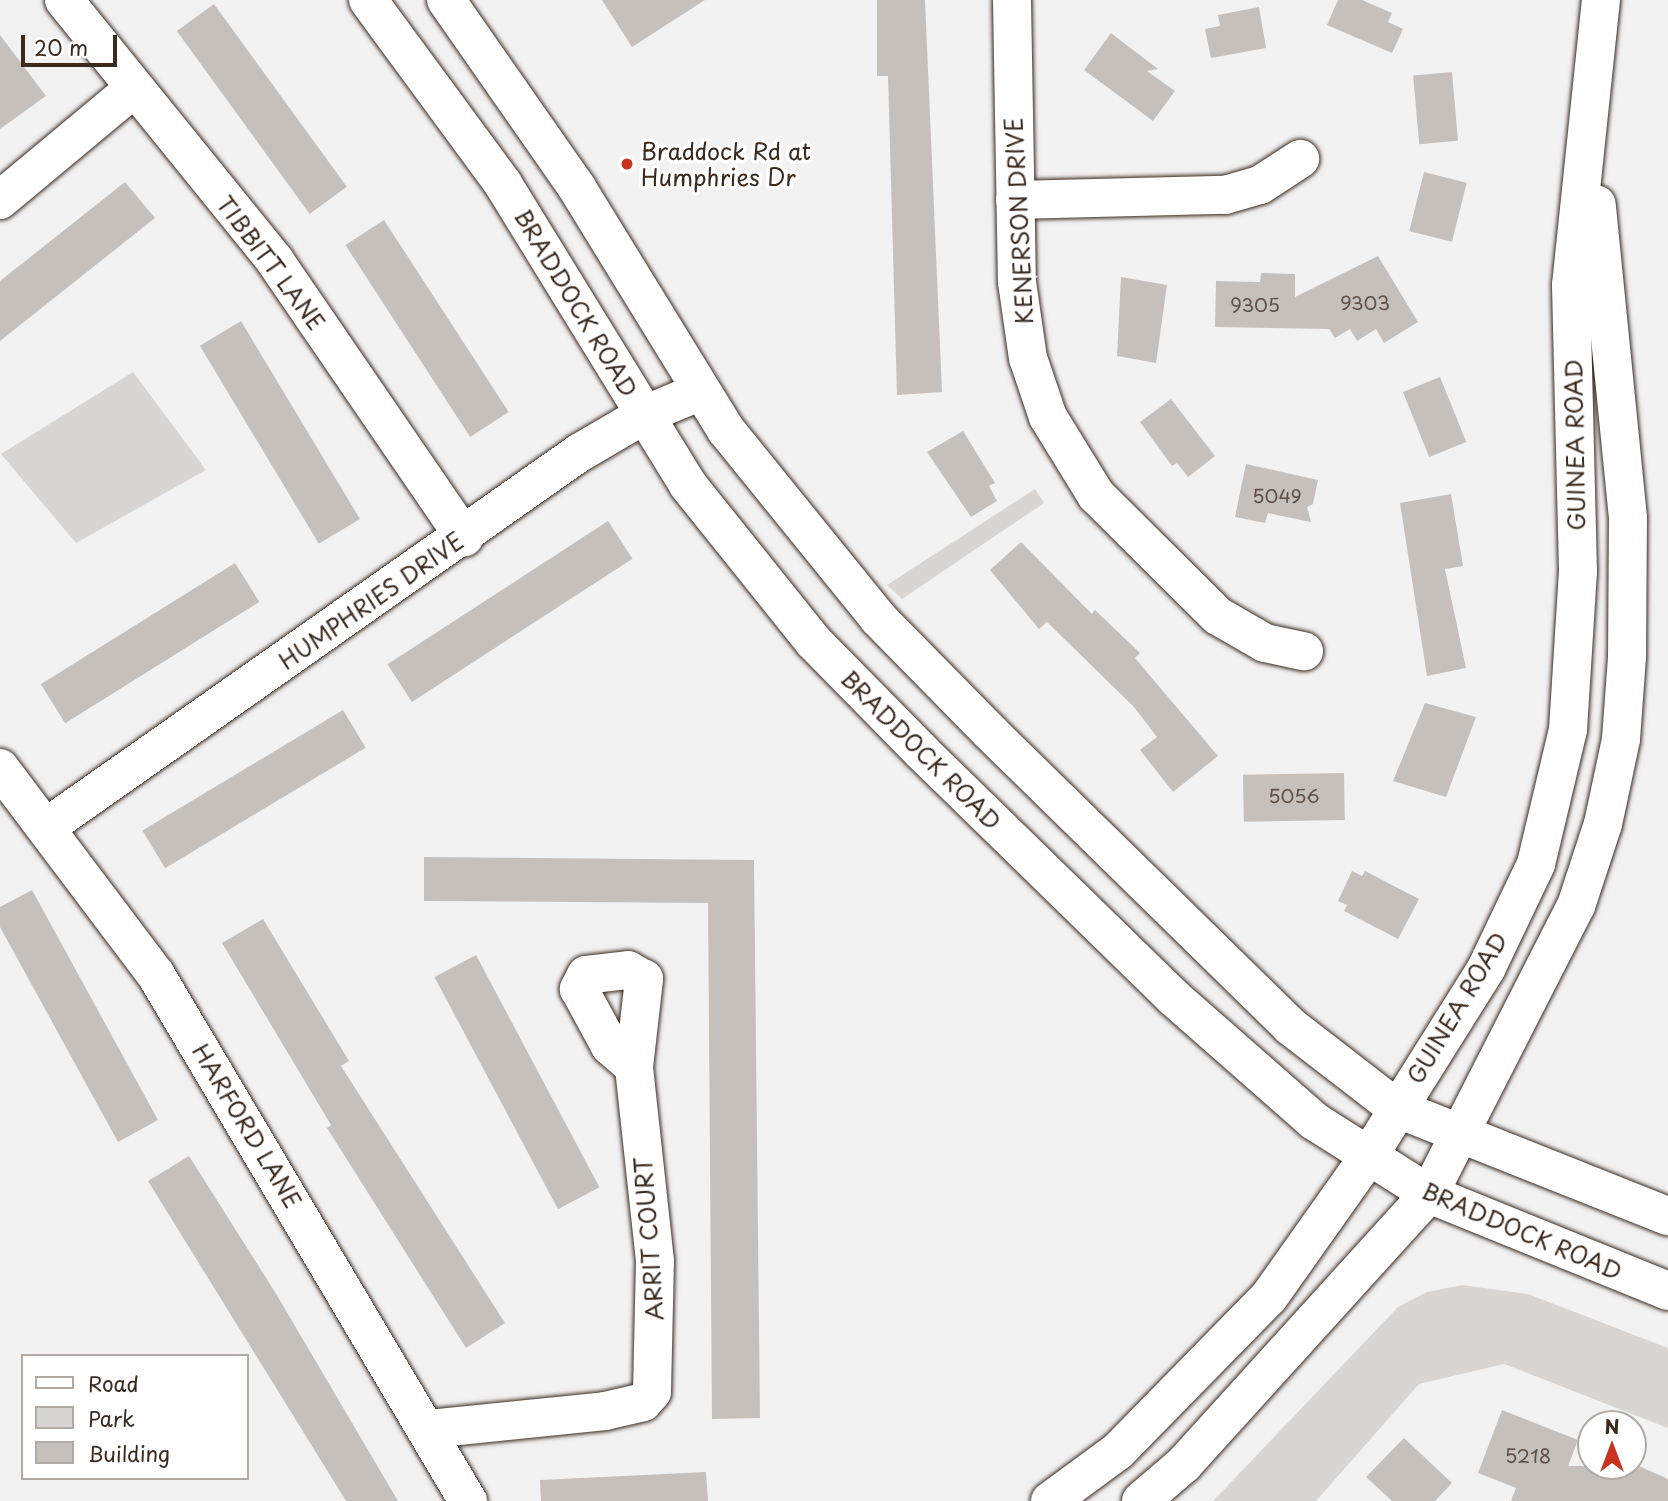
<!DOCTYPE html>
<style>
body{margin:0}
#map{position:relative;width:1668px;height:1501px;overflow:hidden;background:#f3f2f2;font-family:"Playpen Sans",sans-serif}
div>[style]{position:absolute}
.green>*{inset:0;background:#d8d5d2}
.building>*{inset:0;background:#c6c0bd;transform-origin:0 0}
.roads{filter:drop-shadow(0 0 2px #3b2a1e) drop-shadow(0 0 2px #3b2a1e)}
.minor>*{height:38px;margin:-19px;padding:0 19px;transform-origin:19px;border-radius:19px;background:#fff}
.major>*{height:38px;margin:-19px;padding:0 19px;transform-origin:19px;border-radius:19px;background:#fff}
.dots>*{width:19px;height:19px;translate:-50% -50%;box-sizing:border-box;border:4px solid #fff;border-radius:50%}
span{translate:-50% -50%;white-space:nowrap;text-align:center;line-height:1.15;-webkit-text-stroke:7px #fff;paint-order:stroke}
.number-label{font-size:19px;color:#5e5046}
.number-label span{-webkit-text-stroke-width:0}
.poi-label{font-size:23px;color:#3b2a1e}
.left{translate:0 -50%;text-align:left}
.street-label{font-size:23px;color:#3b2a1e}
.legend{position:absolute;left:21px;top:1354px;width:228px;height:126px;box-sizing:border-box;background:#fff;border:2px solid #b1aaa5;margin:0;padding:9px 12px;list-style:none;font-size:21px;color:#3b2a1e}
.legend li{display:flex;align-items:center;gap:14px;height:35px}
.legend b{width:35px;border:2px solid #b1aaa5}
.north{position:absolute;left:1577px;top:1410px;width:70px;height:70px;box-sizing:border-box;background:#fff;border:2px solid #b1aaa5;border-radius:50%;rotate:0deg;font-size:19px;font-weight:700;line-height:28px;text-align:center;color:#3b2a1e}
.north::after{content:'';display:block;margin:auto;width:24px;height:32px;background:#c8321e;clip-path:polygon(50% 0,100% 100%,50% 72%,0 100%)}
.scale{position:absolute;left:21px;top:35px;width:96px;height:32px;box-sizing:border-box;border:4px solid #3b2a1e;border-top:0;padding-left:9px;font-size:21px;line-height:24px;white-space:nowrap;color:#3b2a1e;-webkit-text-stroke:5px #fff;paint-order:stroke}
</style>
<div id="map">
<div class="green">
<div style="clip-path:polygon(133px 372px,206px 470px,76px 543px,1px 454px)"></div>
<div style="clip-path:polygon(1035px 489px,1044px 503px,902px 599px,887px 585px)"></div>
<div style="clip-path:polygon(1462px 1285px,1528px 1294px,1668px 1348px,1668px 1428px,1504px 1364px,1419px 1384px,1316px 1501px,1213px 1501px,1398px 1307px,1427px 1292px)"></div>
</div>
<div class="building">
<div style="clip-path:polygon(602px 0,705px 0,632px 47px)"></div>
<div style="clip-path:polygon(877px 0,925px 0,942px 392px,897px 395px,888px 76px,877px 76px)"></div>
<div style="clip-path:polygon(1338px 0,1362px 0,1392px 13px,1388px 22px,1403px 29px,1392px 53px,1327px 25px)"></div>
<div style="left:214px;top:4px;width:226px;height:46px;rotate:54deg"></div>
<div style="clip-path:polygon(1259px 7px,1266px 48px,1211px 58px,1205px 29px,1220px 26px,1218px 15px)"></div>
<div style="clip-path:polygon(1111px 33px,1158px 69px,1147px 71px,1175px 91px,1153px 121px,1084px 70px)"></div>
<div style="clip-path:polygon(0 35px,46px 96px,0 129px)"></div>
<div style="left:1452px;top:72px;width:69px;height:39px;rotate:85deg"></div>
<div style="left:1424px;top:172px;width:44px;height:61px;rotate:14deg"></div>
<div style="clip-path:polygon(125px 182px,155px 218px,0 341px,0 281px)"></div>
<div style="left:384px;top:220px;width:229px;height:46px;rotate:57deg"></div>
<div style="clip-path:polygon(1378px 256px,1418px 322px,1384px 343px,1376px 329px,1357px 341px,1350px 329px,1335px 338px,1329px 329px,1215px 327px,1216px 281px,1260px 282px,1261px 273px,1295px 274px,1295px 297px)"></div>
<div style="clip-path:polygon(1121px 277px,1167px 285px,1156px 363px,1117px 356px)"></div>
<div style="left:241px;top:321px;width:231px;height:48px;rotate:59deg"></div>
<div style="left:1440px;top:377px;width:70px;height:40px;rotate:68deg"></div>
<div style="clip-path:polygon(1171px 399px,1215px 456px,1188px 477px,1177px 463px,1172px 466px,1140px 422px)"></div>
<div style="clip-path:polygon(963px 431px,995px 483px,989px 486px,997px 501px,971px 517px,927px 452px)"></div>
<div style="clip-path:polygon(1246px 464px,1318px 480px,1313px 504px,1307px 507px,1311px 522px,1268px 513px,1265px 523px,1235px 517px)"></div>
<div style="clip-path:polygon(1451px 494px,1463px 566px,1445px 569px,1466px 668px,1427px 676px,1400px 503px)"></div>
<div style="left:608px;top:521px;width:45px;height:263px;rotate:57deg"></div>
<div style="clip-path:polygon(1021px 542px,1092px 614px,1095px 610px,1140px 653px,1135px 658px,1218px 756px,1173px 792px,1140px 750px,1157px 737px,1134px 707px,1047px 622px,1039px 629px,990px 570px)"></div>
<div style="left:235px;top:563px;width:46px;height:229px;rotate:58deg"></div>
<div style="clip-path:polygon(1425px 703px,1476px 717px,1446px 797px,1393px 781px)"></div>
<div style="left:343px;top:710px;width:44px;height:234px;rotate:59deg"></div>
<div style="left:1344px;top:773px;width:47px;height:101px;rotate:89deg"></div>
<div style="clip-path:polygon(424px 857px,754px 860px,760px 1418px,712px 1419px,708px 903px,424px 901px)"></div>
<div style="clip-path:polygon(1352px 871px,1362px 876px,1365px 871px,1419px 899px,1398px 939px,1344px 911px,1347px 905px,1338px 901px)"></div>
<div style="clip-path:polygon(32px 890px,158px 1120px,118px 1142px,0 927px,0 907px)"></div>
<div style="clip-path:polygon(263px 919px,349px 1061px,341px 1066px,505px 1323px,466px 1348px,327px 1128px,331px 1125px,222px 943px)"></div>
<div style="left:476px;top:955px;width:263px;height:47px;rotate:62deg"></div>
<div style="clip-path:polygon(189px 1156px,275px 1292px,398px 1501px,346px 1501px,148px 1181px)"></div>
<div style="clip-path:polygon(1502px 1410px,1578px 1440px,1568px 1466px,1639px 1466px,1668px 1479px,1668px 1501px,1511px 1501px,1516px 1488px,1478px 1473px)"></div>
<div style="clip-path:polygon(1404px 1438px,1452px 1483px,1435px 1501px,1392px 1501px,1366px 1477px)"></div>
<div style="clip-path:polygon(706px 1472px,708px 1501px,541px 1501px,540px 1480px)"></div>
</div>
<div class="roads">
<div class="minor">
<div style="left:64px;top:0;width:336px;rotate:51deg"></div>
<div style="left:275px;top:261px;width:335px;rotate:55.6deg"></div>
<div style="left:1012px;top:0;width:282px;rotate:89deg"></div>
<div style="left:1017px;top:282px;width:77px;rotate:81.8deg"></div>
<div style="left:1028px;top:358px;width:62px;rotate:71.3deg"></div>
<div style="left:1048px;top:417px;width:92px;rotate:58.4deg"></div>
<div style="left:1096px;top:495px;width:172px;rotate:44.8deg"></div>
<div style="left:1218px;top:616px;width:54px;rotate:29.9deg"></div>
<div style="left:1265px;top:643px;width:40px;rotate:12deg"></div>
<div style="left:0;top:200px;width:173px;rotate:-39.8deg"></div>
<div style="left:1015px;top:200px;width:210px;rotate:-1.4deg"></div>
<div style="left:1225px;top:195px;width:36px;rotate:-16deg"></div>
<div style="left:1260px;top:185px;width:48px;rotate:-33deg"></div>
<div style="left:0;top:768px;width:259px;rotate:53deg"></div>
<div style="left:156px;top:975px;width:612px;rotate:59.33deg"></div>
<div style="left:48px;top:826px;width:649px;rotate:-35.09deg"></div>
<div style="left:579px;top:453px;width:75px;rotate:-30.3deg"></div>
<div style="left:644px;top:415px;width:62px;rotate:-22.8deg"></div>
<div style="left:429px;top:1429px;width:177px;rotate:-5.8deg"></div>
<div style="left:605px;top:1411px;width:39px;rotate:-13deg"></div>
<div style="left:643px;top:1402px;width:13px;rotate:-48deg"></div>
<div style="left:652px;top:1392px;width:131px;rotate:-88.7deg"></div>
<div style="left:655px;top:1261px;width:195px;rotate:-96.2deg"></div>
<div style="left:634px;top:1067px;width:89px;rotate:-83.5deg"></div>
<div style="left:644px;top:979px;width:18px;rotate:-151deg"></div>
<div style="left:628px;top:970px;width:42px;rotate:173.2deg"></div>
<div style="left:586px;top:975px;width:16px;rotate:117deg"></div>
<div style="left:579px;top:989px;width:65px;rotate:61.5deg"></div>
<div style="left:610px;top:1046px;width:32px;rotate:41deg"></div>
</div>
<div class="major">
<div style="left:368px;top:0;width:228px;rotate:53.7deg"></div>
<div style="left:503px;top:184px;width:353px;rotate:58.4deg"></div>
<div style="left:688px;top:485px;width:200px;rotate:51.3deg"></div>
<div style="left:813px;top:641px;width:154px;rotate:45.5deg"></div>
<div style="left:921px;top:751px;width:352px;rotate:44.3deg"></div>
<div style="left:1173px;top:997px;width:188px;rotate:41.3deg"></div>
<div style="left:1314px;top:1121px;width:136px;rotate:32.4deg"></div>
<div style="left:1429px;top:1194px;width:258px;rotate:22.1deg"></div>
<div style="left:446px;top:0;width:229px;rotate:55.1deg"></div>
<div style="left:577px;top:188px;width:284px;rotate:58.4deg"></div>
<div style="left:726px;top:430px;width:242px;rotate:51deg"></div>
<div style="left:878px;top:618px;width:160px;rotate:45.5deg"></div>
<div style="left:990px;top:732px;width:420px;rotate:44.4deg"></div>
<div style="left:1290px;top:1026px;width:134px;rotate:37.7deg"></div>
<div style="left:1396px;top:1108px;width:293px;rotate:21.7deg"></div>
<div style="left:1050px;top:1501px;width:84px;rotate:-36.3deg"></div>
<div style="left:1118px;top:1451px;width:216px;rotate:-45.6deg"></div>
<div style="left:1269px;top:1297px;width:171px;rotate:-54.7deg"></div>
<div style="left:1368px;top:1157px;width:222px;rotate:-57.9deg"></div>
<div style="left:1486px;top:969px;width:116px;rotate:-64.5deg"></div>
<div style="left:1536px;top:864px;width:138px;rotate:-76.6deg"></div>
<div style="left:1568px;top:730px;width:158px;rotate:-86.4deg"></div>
<div style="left:1578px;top:572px;width:287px;rotate:-91.4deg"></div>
<div style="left:1571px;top:285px;width:287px;rotate:-84deg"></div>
<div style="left:1141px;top:1501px;width:57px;rotate:-40.7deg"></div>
<div style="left:1184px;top:1464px;width:365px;rotate:-47.8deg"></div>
<div style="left:1429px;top:1194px;width:323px;rotate:-63deg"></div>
<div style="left:1576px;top:906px;width:86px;rotate:-71.8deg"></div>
<div style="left:1603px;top:824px;width:87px;rotate:-78deg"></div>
<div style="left:1621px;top:739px;width:82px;rotate:-85.8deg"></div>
<div style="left:1627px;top:657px;width:139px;rotate:-89.6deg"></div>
<div style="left:1628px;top:518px;width:315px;rotate:-95.7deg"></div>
</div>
</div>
<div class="dots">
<div style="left:627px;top:164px;background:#c8321e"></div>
</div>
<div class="number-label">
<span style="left:1365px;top:303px">9303</span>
<span style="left:1255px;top:305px">9305</span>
<span style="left:1277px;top:496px">5049</span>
<span style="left:1294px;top:796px">5056</span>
<span style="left:1528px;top:1456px">5218</span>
</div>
<div class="poi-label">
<span class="left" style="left:641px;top:164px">Braddock Rd at<br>Humphries Dr</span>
</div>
<div class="street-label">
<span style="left:1019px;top:221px;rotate:-93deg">KENERSON DRIVE</span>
<span style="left:271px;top:263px;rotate:53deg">TIBBITT LANE</span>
<span style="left:576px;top:303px;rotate:59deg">BRADDOCK ROAD</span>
<span style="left:1575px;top:445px;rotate:-91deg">GUINEA ROAD</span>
<span style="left:371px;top:601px;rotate:-35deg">HUMPHRIES DRIVE</span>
<span style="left:921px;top:750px;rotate:45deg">BRADDOCK ROAD</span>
<span style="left:1457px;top:1008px;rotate:-59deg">GUINEA ROAD</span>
<span style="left:247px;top:1126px;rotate:59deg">HARFORD LANE</span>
<span style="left:1522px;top:1231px;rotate:23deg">BRADDOCK ROAD</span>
<span style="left:649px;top:1239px;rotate:-94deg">ARRIT COURT</span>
</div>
<ul class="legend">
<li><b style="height:9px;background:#fff"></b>Road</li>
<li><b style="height:19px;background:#d8d5d2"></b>Park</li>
<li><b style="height:19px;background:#c6c0bd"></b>Building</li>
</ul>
<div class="north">N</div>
<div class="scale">20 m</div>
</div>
